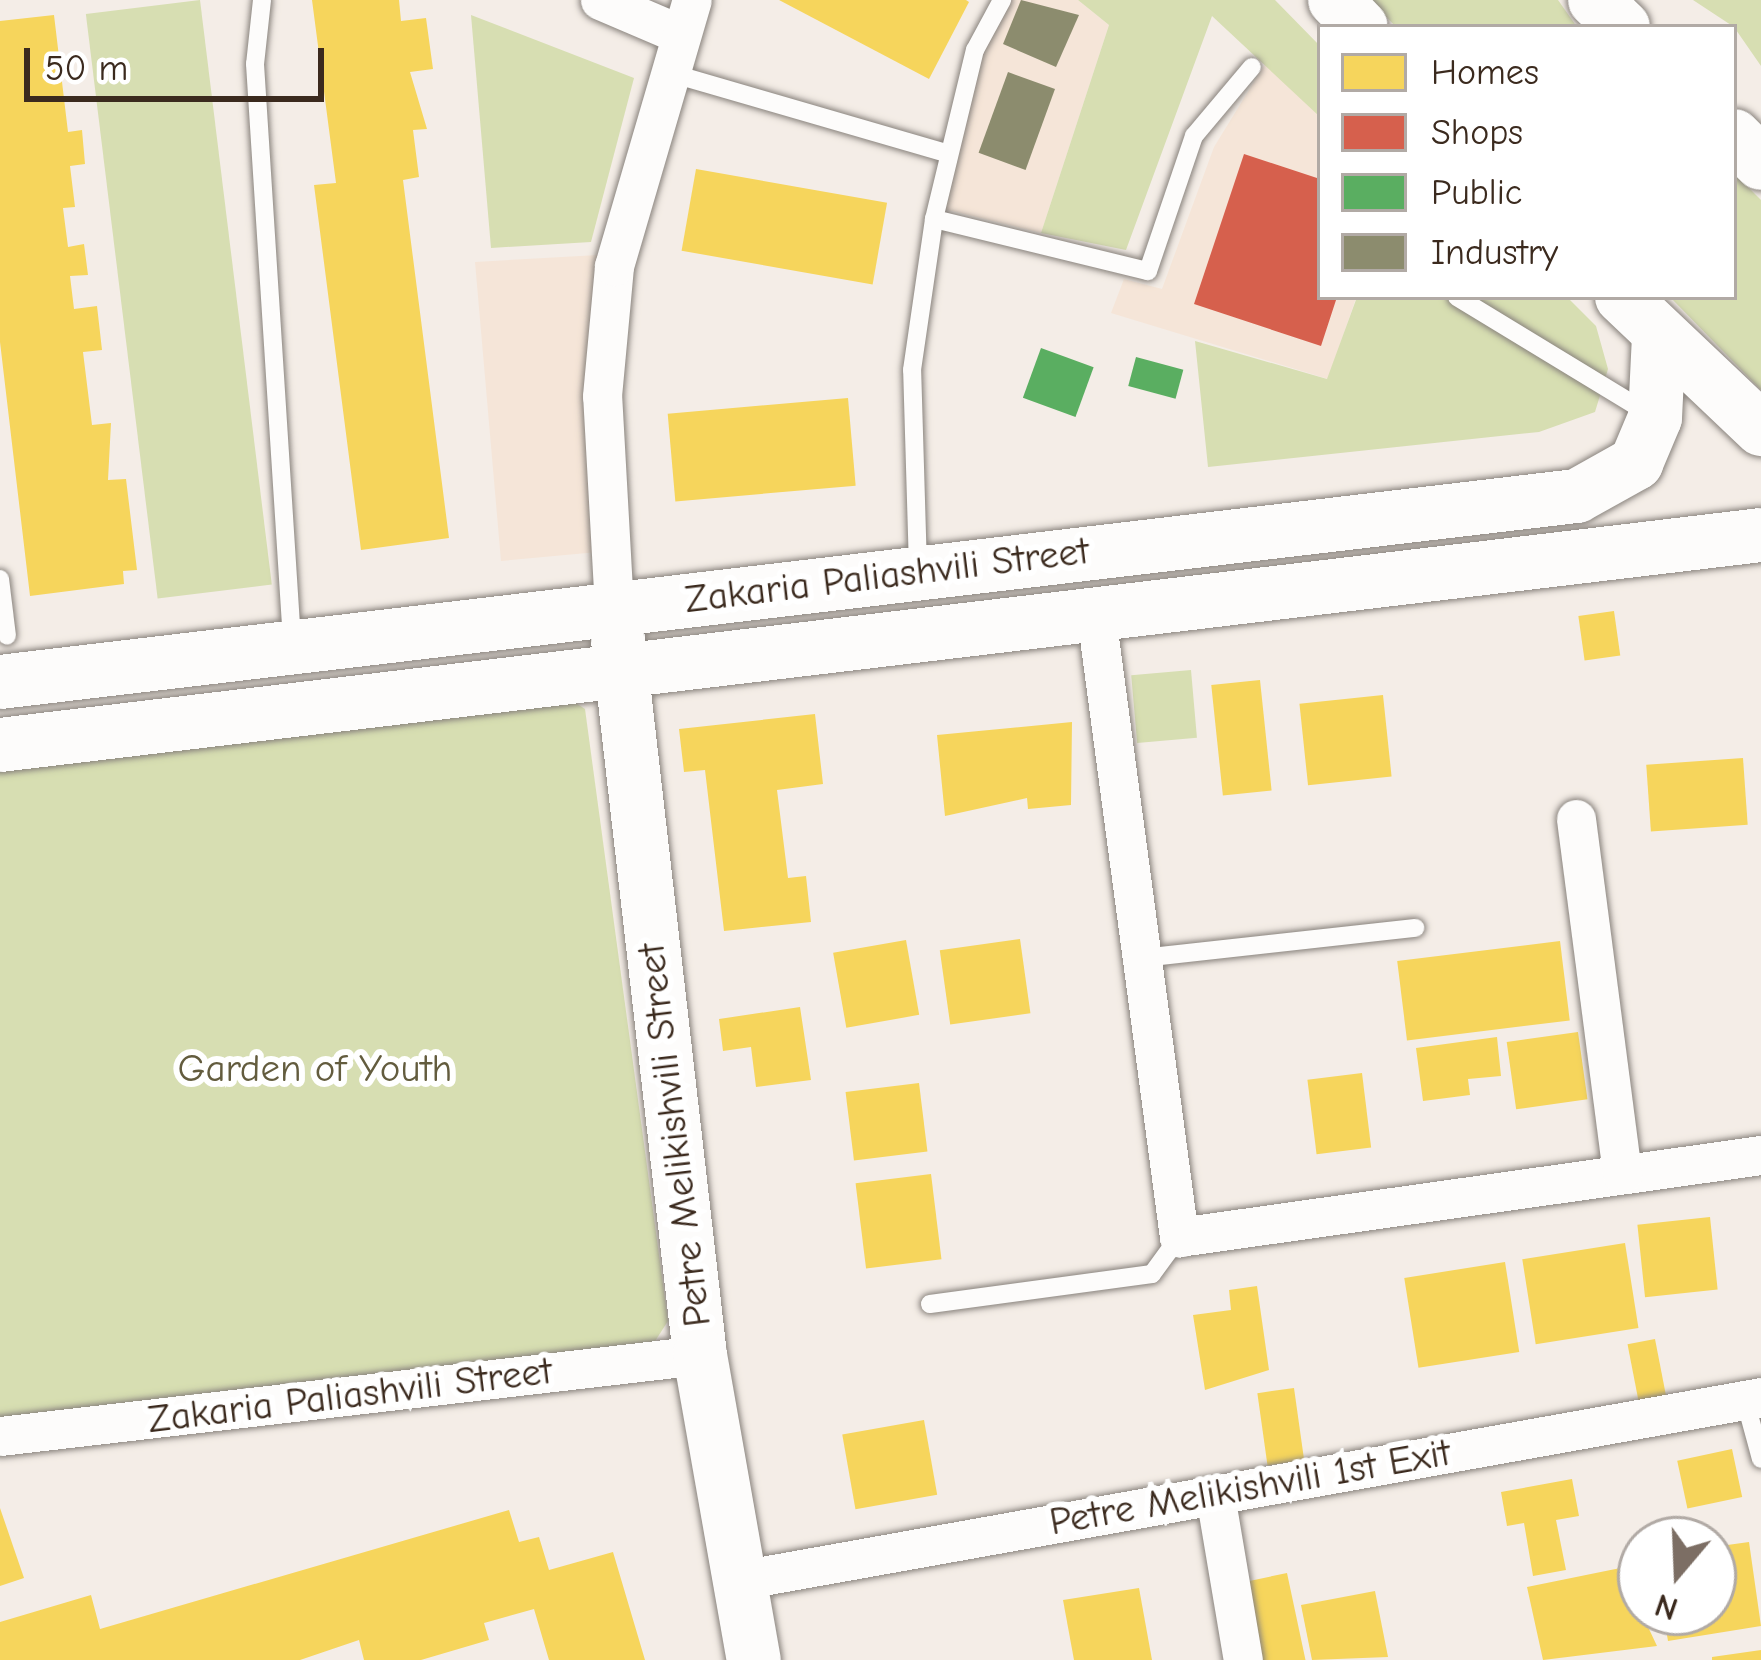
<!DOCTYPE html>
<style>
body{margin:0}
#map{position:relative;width:1761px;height:1660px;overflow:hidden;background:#f4ede7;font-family:"Comic Neue",sans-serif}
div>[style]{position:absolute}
.built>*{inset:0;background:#f5e5d8}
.green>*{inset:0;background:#d7deb2;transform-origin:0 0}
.homes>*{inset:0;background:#f6d55c;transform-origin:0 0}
.shops>*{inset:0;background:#d6604d}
.public>*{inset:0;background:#5aae61;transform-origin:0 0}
.industry>*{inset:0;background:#8c8c6e;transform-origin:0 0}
.roads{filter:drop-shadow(0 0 3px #89837d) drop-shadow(0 0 3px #89837d)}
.lane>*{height:18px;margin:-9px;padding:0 9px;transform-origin:9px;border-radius:9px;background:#fdfcfb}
.street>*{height:39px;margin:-19.5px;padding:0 19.5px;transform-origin:19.5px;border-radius:19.5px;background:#fdfcfb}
.secondary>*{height:54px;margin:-27px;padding:0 27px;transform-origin:27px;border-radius:27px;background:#fdfcfb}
span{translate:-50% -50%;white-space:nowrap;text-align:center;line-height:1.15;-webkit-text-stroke:12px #fff;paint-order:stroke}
.street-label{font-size:39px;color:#3b2a1e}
.park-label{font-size:39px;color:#635c3e}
.legend{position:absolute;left:1317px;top:24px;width:420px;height:276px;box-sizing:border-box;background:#fff;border:3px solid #b1aaa5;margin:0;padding:15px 21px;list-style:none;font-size:36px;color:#3b2a1e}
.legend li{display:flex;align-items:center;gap:24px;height:60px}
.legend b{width:60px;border:3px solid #b1aaa5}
.north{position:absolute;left:1617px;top:1516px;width:120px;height:120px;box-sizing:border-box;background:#fff;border:3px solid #b1aaa5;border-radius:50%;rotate:199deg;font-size:33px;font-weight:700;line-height:48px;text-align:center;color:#3b2a1e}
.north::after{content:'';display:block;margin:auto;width:42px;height:54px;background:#7c6e64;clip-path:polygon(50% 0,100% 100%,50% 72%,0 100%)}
.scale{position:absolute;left:24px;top:48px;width:300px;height:54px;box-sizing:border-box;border:6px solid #3b2a1e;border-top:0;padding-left:15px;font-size:36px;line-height:42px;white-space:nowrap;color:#3b2a1e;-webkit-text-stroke:9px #fff;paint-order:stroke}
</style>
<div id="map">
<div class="built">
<div style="clip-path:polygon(1012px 0,1078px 0,1109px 25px,1041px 233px,944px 209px,982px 54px)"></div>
<div style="clip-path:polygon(1265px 64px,1320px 117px,1320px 297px,1367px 297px,1356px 298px,1328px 379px,1111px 313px,1124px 279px,1162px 289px,1214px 147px)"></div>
<div style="clip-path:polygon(598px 255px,598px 552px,501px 561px,475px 262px)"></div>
</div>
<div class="green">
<div style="left:200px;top:0;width:589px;height:115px;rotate:83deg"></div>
<div style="clip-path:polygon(1078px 0,1275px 0,1320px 46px,1320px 117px,1212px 16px,1126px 250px,1041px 233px,1109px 25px)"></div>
<div style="clip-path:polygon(1370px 0,1558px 0,1577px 27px,1396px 27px)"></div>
<div style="clip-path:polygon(1693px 0,1761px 0,1761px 66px,1734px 27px)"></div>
<div style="clip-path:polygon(471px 15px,634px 78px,591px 242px,491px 248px)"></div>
<div style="clip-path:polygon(1734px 173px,1761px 200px,1761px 390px,1670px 297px,1734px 297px)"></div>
<div style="clip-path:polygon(1357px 297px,1567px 297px,1596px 326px,1608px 369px,1595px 412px,1539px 432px,1208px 467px,1195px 341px,1327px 379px)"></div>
<div style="left:1191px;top:670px;width:68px;height:60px;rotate:85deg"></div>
<div style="clip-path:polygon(565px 696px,585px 709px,668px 1321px,650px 1349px,0 1423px,0 763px)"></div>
</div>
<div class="homes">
<div style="clip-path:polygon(312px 0,399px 0,401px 21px,426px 18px,433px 69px,410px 72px,427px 129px,413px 130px,419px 177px,403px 180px,449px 538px,361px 550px,314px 185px,336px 183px)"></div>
<div style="clip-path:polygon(779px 0,966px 0,969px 2px,929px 79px)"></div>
<div style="clip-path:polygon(54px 15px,68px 132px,82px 130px,85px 164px,70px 166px,75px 207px,63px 208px,68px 247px,84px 244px,88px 275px,70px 276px,74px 309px,97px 306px,102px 350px,83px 352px,92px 425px,111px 423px,108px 480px,126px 479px,137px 570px,123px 571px,124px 584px,30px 596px,0 342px,0 21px)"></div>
<div style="left:696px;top:169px;width:194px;height:83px;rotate:10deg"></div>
<div style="left:848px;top:398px;width:88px;height:181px;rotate:85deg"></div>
<div style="left:1614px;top:611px;width:45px;height:36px;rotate:82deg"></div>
<div style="left:1260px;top:680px;width:111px;height:49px;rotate:84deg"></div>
<div style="left:1383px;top:695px;width:82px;height:84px;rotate:84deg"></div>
<div style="clip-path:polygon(815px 714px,823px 784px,777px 790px,788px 878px,806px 876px,811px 922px,724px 931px,705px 770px,684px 772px,679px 729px)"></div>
<div style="clip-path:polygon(1072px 722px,1071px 805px,1028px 809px,1027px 798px,945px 816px,937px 735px)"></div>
<div style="left:1743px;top:758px;width:67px;height:97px;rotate:86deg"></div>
<div style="left:1020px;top:939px;width:75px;height:81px;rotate:82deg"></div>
<div style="left:906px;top:940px;width:76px;height:74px;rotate:80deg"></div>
<div style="left:1560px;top:941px;width:80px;height:164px;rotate:83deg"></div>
<div style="clip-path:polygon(800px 1007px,811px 1080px,756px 1087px,751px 1047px,723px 1051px,719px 1019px)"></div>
<div style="left:1578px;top:1032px;width:68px;height:72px;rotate:82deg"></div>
<div style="clip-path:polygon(1497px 1037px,1501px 1076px,1468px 1079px,1470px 1095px,1423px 1101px,1416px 1048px)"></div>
<div style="left:1362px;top:1073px;width:75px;height:55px;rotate:83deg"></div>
<div style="left:919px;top:1083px;width:69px;height:74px;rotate:83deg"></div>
<div style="left:931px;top:1174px;width:86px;height:76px;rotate:83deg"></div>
<div style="left:1710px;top:1217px;width:73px;height:73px;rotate:84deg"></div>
<div style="left:1625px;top:1243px;width:86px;height:104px;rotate:81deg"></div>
<div style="left:1505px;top:1262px;width:91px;height:102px;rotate:81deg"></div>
<div style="clip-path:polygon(1257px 1286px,1269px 1370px,1205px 1390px,1193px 1315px,1231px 1310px,1229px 1290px)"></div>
<div style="left:1655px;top:1339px;width:58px;height:28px;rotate:79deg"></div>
<div style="left:1294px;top:1388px;width:73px;height:37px;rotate:82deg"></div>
<div style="left:924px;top:1420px;width:76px;height:83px;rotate:80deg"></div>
<div style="left:1732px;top:1449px;width:49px;height:56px;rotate:78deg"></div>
<div style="clip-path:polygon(1572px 1479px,1579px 1516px,1556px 1520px,1566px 1570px,1533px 1576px,1524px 1523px,1507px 1526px,1501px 1492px)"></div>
<div style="clip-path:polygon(0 1508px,24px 1578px,0 1586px)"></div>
<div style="clip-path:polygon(509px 1510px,519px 1542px,539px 1537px,549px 1570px,613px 1552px,645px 1660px,549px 1660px,534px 1609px,484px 1623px,489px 1640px,421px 1660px,364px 1660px,359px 1640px,300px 1660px,0 1660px,0 1622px,91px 1595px,100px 1629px)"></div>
<div style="clip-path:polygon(1749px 1542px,1761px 1626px,1668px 1641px,1663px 1612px,1713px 1612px,1713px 1547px)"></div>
<div style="clip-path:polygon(1640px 1564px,1641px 1612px,1657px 1646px,1543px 1660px,1527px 1587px)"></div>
<div style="left:1287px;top:1573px;width:89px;height:42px;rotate:78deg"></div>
<div style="clip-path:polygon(1139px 1588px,1152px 1660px,1074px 1660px,1063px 1600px)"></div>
<div style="clip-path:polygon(1375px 1591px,1388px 1657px,1312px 1660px,1301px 1605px)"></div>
<div style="clip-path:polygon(1761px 1650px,1761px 1660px,1712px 1660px,1712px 1657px)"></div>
</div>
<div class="shops">
<div style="clip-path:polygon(1244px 154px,1320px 179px,1320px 297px,1337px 297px,1321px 346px,1194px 304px)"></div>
</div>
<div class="public">
<div style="left:1041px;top:348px;width:56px;height:53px;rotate:20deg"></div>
<div style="left:1136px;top:357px;width:49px;height:30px;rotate:15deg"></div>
</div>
<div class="industry">
<div style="clip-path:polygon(1021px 0,1079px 15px,1056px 67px,1003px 44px)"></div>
<div style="left:1008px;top:72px;width:50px;height:86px;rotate:20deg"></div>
</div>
<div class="roads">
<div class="lane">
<div style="left:262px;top:0;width:64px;rotate:96.2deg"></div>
<div style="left:255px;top:64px;width:578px;rotate:86.33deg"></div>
<div style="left:667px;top:72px;width:290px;rotate:16.2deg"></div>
<div style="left:934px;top:219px;width:220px;rotate:13.7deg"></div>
<div style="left:1148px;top:271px;width:143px;rotate:-71.2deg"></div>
<div style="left:1194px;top:136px;width:90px;rotate:-50deg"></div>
<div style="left:1457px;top:297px;width:223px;rotate:31.3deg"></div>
<div style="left:918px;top:568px;width:198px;rotate:-91.7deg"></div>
<div style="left:912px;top:370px;width:153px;rotate:-81.7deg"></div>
<div style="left:934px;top:219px;width:174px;rotate:-76.4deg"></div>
<div style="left:975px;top:50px;width:57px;rotate:-61.6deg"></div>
<div style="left:0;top:579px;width:57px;rotate:83deg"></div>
<div style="left:1142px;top:958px;width:275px;rotate:-6.3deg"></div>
<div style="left:930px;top:1304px;width:224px;rotate:-7.7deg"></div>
<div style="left:1152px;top:1274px;width:46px;rotate:-53.9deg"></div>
<div style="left:1745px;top:1400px;width:61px;rotate:74.8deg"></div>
</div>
<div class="street">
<div style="left:600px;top:0;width:82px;rotate:23.1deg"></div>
<div style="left:614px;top:608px;width:212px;rotate:-93.2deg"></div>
<div style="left:602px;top:396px;width:131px;rotate:-84.7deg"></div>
<div style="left:614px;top:266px;width:277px;rotate:-73.7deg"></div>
<div style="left:1096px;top:615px;width:628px;rotate:82.4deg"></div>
<div style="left:1179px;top:1237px;width:588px;rotate:-8.02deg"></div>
<div style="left:1576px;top:819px;width:358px;rotate:82.6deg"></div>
<div style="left:0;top:1436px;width:705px;rotate:-6.6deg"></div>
<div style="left:1215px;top:1495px;width:167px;rotate:80.4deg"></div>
<div style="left:740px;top:1580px;width:1037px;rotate:-10.16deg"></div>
</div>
<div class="secondary">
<div style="left:1335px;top:0;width:37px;rotate:46deg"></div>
<div style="left:1595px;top:0;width:39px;rotate:44deg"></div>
<div style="left:1734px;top:136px;width:38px;rotate:45deg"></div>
<div style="left:1622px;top:297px;width:192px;rotate:43.5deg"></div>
<div style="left:618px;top:640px;width:720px;rotate:83.46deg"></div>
<div style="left:700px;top:1355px;width:310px;rotate:80deg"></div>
<div style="left:0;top:682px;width:1588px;rotate:-6.73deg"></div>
<div style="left:1577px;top:496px;width:68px;rotate:-29.2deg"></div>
<div style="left:1636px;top:463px;width:49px;rotate:-67.1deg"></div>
<div style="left:1655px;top:418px;width:81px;rotate:-87.2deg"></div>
<div style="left:0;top:745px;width:1773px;rotate:-6.8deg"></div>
</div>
</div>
<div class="street-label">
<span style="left:887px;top:576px;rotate:-7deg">Zakaria Paliashvili Street</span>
<span style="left:675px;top:1135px;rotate:-97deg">Petre Melikishvili Street</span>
<span style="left:350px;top:1396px;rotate:-7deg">Zakaria Paliashvili Street</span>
<span style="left:1250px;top:1488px;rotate:-10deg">Petre Melikishvili 1st Exit</span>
</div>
<div class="park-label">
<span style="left:315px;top:1069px">Garden of Youth</span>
</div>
<ul class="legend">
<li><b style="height:33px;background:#f6d55c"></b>Homes</li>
<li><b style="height:33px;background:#d6604d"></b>Shops</li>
<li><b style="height:33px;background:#5aae61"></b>Public</li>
<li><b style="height:33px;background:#8c8c6e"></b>Industry</li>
</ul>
<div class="north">N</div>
<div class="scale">50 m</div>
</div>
